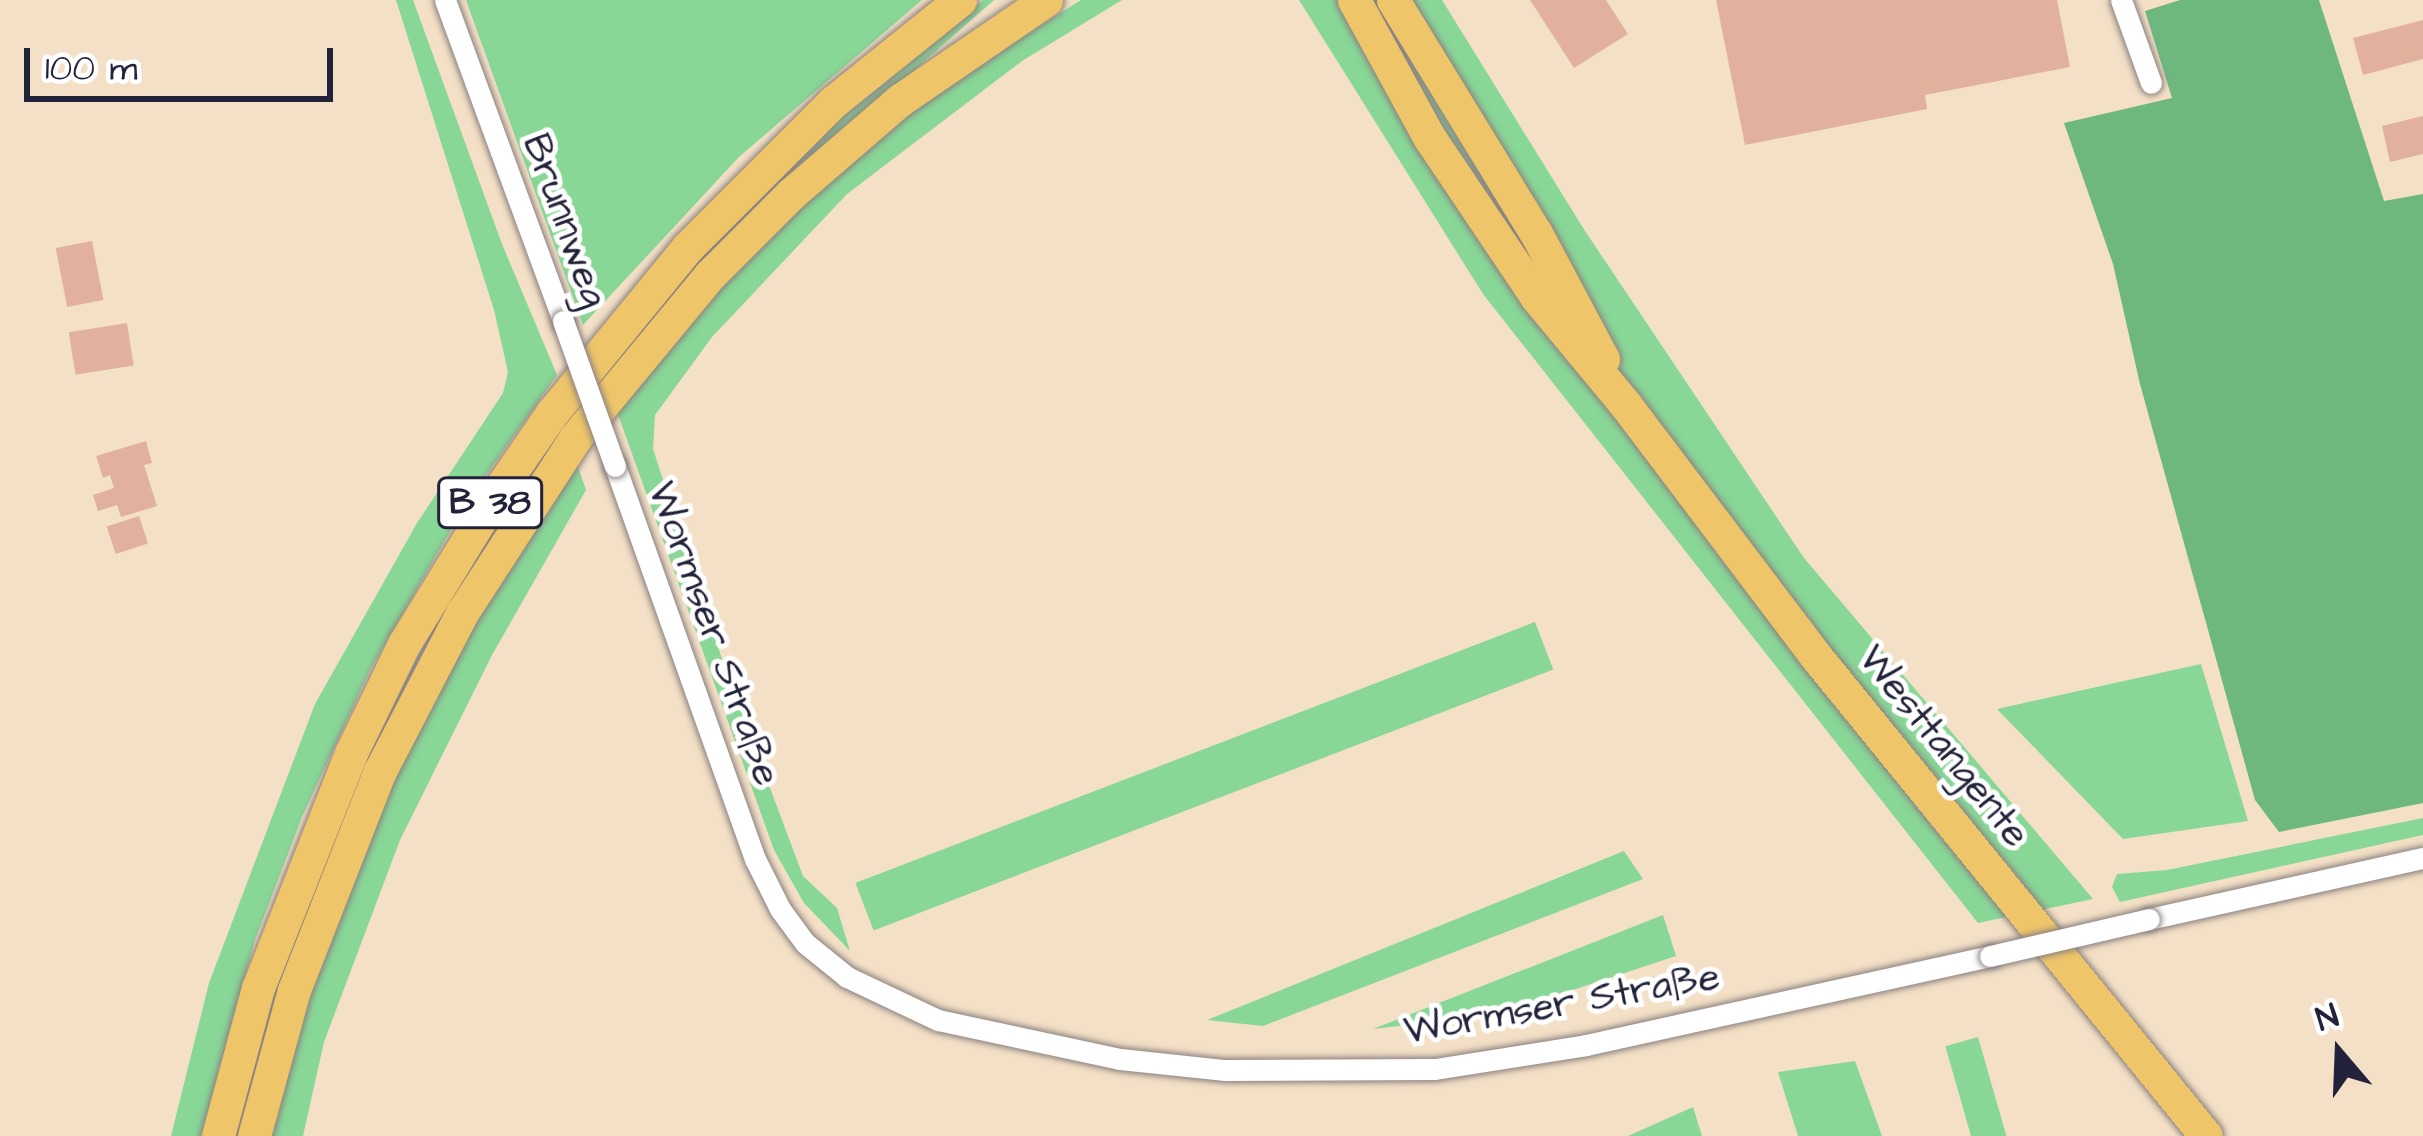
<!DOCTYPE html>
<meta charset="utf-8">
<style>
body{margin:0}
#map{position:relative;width:2423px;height:1136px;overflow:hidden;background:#f4e0c6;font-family:"Architects Daughter",sans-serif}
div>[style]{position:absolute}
.green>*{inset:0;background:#88d797;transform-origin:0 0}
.forest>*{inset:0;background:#6eb880}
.building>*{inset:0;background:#e1b19e;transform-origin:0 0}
.roads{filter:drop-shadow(0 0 3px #8b8180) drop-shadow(0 0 3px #8b8180)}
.minor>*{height:21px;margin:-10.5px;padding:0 10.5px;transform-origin:10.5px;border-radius:10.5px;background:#fff}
.primary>*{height:33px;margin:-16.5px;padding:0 16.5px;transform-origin:16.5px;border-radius:16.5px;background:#eec569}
.bridges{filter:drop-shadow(0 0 3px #8b8180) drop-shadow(0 0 3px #8b8180)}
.minor-bridge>*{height:21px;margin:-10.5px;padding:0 10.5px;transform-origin:10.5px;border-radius:10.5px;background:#fff}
span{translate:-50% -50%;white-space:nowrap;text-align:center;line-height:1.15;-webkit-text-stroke:10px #fff;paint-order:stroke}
.shield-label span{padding:3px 9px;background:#fff;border:3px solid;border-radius:9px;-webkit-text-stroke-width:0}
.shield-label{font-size:36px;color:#22223b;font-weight:700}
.street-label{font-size:39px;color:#22223b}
.north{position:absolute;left:2279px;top:992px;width:120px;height:120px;-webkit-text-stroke:9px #fff;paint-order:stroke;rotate:341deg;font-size:33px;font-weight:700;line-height:48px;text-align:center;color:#22223b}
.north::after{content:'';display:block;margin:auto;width:42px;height:54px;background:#22223b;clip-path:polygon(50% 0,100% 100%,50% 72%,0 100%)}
.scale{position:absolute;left:24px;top:48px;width:309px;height:54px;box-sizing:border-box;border:6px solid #22223b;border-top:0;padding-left:15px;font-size:36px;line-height:42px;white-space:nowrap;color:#22223b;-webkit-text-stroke:9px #fff;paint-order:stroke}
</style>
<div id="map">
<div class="green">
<div style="clip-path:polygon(396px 0,413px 0,502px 244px,557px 375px,467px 502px,370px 670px,302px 817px,255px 940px,201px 1136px,171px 1136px,209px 983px,315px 704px,417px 523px,503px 393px,508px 372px,494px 310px)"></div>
<div style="clip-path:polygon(466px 0,922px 0,739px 157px,583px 325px)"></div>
<div style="clip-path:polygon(983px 0,994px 0,788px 181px,686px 278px,630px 343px,708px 247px,828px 128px)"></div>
<div style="clip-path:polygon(1081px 0,1122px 0,1022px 61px,847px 194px,712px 337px,655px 415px,653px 449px,724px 665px,803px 876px,837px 908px,850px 951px,804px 903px,774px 850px,616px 409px,731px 265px,897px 115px)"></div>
<div style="clip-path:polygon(1299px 0,1442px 0,1585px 231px,1804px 558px,2093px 899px,1978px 923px,1483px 294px)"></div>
<div style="clip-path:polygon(575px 458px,586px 490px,492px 655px,400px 840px,324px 1042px,303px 1136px,264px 1136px,280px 1075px,401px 745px)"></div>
<div style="left:1535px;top:622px;width:51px;height:728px;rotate:69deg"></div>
<div style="clip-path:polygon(2201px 664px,2248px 821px,2123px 839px,1997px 709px)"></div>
<div style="clip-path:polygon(2423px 818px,2423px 835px,2120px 902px,2112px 887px,2117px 874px,2167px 870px)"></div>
<div style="clip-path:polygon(1624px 851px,1643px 879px,1263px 1026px,1207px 1020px)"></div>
<div style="clip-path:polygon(1663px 915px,1676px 956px,1500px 1014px,1373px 1029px)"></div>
<div style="left:1978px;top:1037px;width:103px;height:34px;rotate:74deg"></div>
<div style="clip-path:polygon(1855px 1061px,1882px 1136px,1798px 1136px,1778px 1072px)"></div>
<div style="clip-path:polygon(1693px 1107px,1702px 1136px,1628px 1136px)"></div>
</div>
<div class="forest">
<div style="clip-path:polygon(2180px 0,2319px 0,2384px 201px,2423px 194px,2423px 803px,2279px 832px,2255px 800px,2140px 384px,2113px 264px,2064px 123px,2172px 98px,2145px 11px)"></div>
</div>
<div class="building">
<div style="clip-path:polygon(1530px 0,1606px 0,1628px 34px,1574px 68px)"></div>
<div style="clip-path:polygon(1716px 0,2057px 0,2070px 67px,1925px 95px,1927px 109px,1745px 145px)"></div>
<div style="clip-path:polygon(2423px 20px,2423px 59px,2363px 75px,2353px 38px)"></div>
<div style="clip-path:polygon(2423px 116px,2423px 154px,2390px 162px,2382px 126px)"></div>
<div style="left:92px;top:241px;width:60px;height:37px;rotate:79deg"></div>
<div style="left:127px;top:323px;width:43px;height:59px;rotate:81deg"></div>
<div style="clip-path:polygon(146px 441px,152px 463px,144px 465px,157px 506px,121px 517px,117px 505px,98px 511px,93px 495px,114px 488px,110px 475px,103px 478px,96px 456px)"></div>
<div style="left:139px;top:516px;width:29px;height:34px;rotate:72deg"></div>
</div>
<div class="roads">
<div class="minor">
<div style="left:445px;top:0;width:342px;rotate:69.8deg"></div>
<div style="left:2121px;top:0;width:88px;rotate:70.1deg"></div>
<div style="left:615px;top:466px;width:417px;rotate:70.4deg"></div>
<div style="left:755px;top:859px;width:56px;rotate:63.4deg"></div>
<div style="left:780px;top:909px;width:42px;rotate:53.7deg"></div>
<div style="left:805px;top:943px;width:54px;rotate:39deg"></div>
<div style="left:847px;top:977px;width:101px;rotate:25.3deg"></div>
<div style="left:938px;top:1020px;width:186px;rotate:12.1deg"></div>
<div style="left:1120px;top:1059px;width:106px;rotate:6deg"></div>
<div style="left:1225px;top:1070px;width:210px;rotate:-0.3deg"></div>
<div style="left:1435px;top:1069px;width:153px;rotate:-9deg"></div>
<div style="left:1586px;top:1045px;width:414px;rotate:-12.4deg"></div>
<div style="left:2149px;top:919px;width:281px;rotate:-12.6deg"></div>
</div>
<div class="primary">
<div style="left:1354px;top:0;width:156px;rotate:61.3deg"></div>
<div style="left:1429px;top:137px;width:194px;rotate:56.1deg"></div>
<div style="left:1537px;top:298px;width:138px;rotate:50.3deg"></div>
<div style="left:1625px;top:404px;width:313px;rotate:52.9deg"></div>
<div style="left:1814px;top:654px;width:621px;rotate:50.88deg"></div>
<div style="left:1393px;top:0;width:273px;rotate:58.5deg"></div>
<div style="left:1536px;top:233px;width:143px;rotate:62deg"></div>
<div style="left:218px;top:1136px;width:153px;rotate:-74.9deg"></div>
<div style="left:258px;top:988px;width:255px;rotate:-68.4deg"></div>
<div style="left:352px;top:751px;width:119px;rotate:-64.1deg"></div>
<div style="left:404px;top:644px;width:172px;rotate:-58.5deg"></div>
<div style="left:494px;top:497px;width:102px;rotate:-55.4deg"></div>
<div style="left:552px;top:413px;width:215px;rotate:-50.7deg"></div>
<div style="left:688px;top:247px;width:205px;rotate:-45deg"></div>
<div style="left:833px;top:102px;width:163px;rotate:-38.8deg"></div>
<div style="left:254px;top:1136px;width:151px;rotate:-74.7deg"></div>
<div style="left:294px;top:990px;width:235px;rotate:-68.6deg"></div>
<div style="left:380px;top:771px;width:178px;rotate:-62.6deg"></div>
<div style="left:462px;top:613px;width:208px;rotate:-57.1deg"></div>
<div style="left:575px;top:438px;width:212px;rotate:-50.4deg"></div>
<div style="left:710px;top:275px;width:115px;rotate:-45deg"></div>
<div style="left:791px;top:194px;width:144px;rotate:-40.8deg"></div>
<div style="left:900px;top:100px;width:177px;rotate:-34.4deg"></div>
</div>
</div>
<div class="bridges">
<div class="minor-bridge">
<div style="left:563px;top:321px;width:154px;rotate:70.3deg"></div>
<div style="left:1990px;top:956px;width:163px;rotate:-13.1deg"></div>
</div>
</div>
<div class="shield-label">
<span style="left:490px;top:503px">B 38</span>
</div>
<div class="street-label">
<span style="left:564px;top:221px;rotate:70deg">Brunnweg</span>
<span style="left:713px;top:634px;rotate:70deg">Wormser Straße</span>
<span style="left:1943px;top:747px;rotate:51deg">Westtangente</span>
<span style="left:1562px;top:1005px;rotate:-10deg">Wormser Straße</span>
</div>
<div class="north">N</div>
<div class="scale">100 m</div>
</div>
